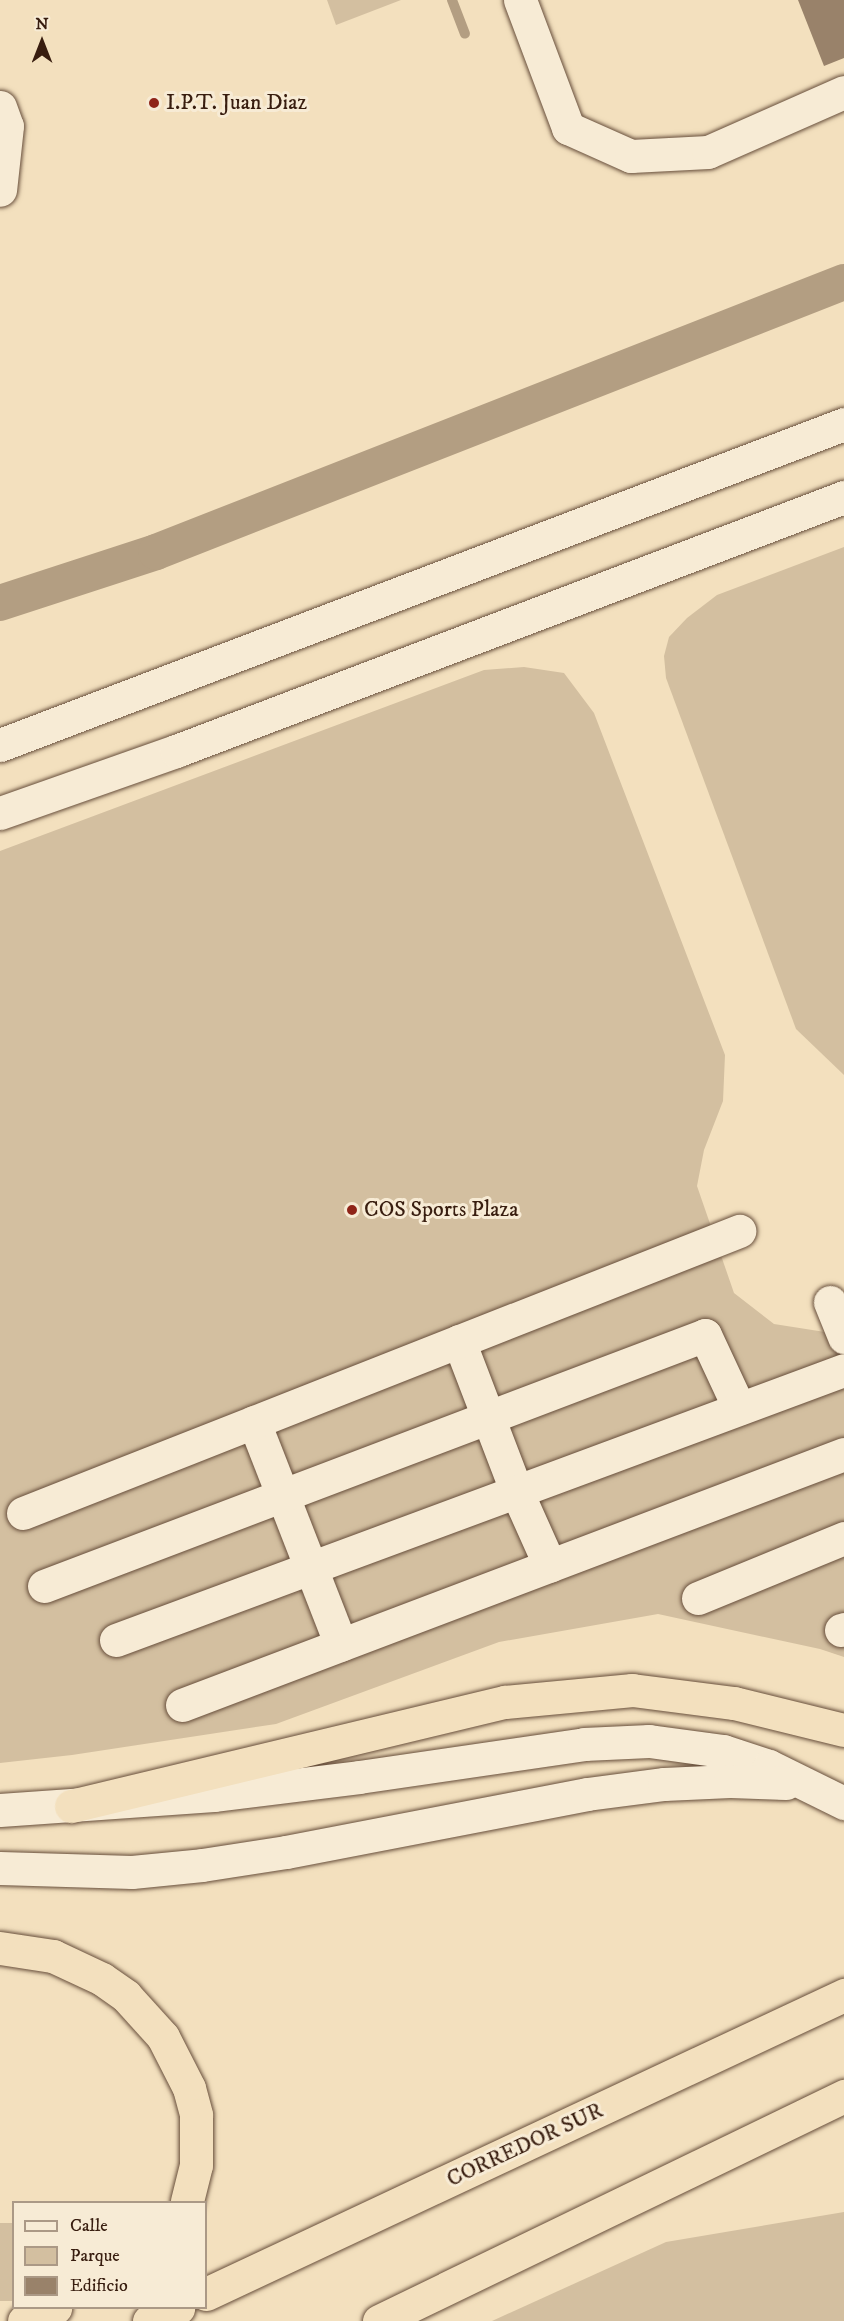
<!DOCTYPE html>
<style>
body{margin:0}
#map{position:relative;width:844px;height:2321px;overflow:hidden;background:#f3e0be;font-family:"IM FELL DW Pica",serif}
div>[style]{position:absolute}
.green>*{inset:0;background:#d3bfa0;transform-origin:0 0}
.stream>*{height:10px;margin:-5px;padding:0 5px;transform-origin:5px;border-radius:5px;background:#b39e82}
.canal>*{height:36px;margin:-18px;padding:0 18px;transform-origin:18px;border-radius:18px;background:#b39e82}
.building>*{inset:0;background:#99826a}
.roads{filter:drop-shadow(0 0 2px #674e3b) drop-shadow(0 0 2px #674e3b)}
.minor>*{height:33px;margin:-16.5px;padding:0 16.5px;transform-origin:16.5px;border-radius:16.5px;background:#f7ebd5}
.highway>*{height:33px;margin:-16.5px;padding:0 16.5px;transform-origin:16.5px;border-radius:16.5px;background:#f3e0be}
.dots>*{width:16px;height:16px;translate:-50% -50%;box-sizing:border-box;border:3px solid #f7ebd5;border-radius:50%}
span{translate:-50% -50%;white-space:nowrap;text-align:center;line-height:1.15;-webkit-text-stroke:6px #f7ebd5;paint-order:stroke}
.poi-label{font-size:22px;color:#381d0f}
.left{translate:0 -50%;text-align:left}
.street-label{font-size:22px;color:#381d0f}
.legend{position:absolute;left:12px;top:2201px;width:195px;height:108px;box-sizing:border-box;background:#f7ebd5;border:2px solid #ab9986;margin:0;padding:8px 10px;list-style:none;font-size:18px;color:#381d0f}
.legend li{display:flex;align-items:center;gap:12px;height:30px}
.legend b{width:30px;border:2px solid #ab9986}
.north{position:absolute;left:12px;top:12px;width:60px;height:60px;-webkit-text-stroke:4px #f7ebd5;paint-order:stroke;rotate:0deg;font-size:16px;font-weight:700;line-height:24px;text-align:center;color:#381d0f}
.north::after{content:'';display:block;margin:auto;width:21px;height:27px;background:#381d0f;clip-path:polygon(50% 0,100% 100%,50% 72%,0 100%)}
</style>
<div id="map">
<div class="green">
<div style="clip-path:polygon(327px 0,401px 0,336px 25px)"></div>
<div style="clip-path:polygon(844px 547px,844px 1075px,796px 1029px,666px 678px,664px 656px,669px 637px,687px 618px,717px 595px)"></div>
<div style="clip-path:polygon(524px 667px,564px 673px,594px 713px,725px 1055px,723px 1101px,704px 1150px,697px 1186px,734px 1293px,774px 1324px,844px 1335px,844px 1657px,820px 1649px,658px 1614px,499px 1642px,276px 1724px,72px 1755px,0 1763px,0 851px,484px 670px)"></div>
<div style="clip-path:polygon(844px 2212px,844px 2321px,492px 2321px,666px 2242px)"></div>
<div style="left:13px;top:2223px;width:78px;height:14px;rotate:90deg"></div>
</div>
<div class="stream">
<div style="left:452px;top:0;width:36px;rotate:69deg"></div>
</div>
<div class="canal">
<div style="left:0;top:603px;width:164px;rotate:-18.1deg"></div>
<div style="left:156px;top:552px;width:739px;rotate:-21.43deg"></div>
</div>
<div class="building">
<div style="clip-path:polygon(798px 0,844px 0,844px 58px,824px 66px)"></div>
</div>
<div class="roads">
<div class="minor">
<div style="left:520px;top:0;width:137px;rotate:69.4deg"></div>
<div style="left:568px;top:128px;width:69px;rotate:24deg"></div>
<div style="left:631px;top:156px;width:77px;rotate:-3deg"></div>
<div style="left:708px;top:152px;width:149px;rotate:-23.8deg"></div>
<div style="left:0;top:107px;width:20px;rotate:70deg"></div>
<div style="left:7px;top:126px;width:64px;rotate:96.2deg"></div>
<div style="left:0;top:745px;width:903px;rotate:-20.82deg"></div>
<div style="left:0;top:813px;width:187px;rotate:-19.4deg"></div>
<div style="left:176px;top:751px;width:715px;rotate:-20.82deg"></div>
<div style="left:830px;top:1302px;width:38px;rotate:68deg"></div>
<div style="left:459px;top:1341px;width:160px;rotate:69.1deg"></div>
<div style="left:516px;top:1490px;width:83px;rotate:65.9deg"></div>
<div style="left:254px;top:1422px;width:239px;rotate:68.7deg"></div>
<div style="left:23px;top:1513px;width:770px;rotate:-21.5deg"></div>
<div style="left:44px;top:1586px;width:707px;rotate:-20.79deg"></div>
<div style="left:705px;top:1335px;width:81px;rotate:65deg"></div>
<div style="left:698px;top:1598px;width:158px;rotate:-22.3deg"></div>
<div style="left:841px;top:1630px;width:3px;rotate:-18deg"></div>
<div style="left:116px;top:1640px;width:776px;rotate:-20.35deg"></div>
<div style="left:182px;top:1705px;width:708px;rotate:-20.76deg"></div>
<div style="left:0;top:1810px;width:214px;rotate:-4deg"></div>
<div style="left:213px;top:1795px;width:147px;rotate:-7deg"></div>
<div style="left:359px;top:1777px;width:227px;rotate:-8.3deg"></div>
<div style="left:584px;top:1744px;width:65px;rotate:-2.6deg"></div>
<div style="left:649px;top:1741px;width:75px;rotate:7.7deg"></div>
<div style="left:723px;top:1751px;width:48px;rotate:18.1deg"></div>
<div style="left:769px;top:1766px;width:84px;rotate:26.3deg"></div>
<div style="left:0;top:1868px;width:132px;rotate:1.7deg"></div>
<div style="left:132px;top:1872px;width:70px;rotate:-5.7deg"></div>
<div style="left:202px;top:1865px;width:85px;rotate:-8.8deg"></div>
<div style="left:286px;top:1852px;width:307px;rotate:-10.9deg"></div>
<div style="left:587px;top:1794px;width:78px;rotate:-7.4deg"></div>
<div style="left:664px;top:1784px;width:66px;rotate:-2.6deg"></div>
<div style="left:730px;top:1781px;width:56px;rotate:2deg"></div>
</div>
<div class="highway">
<div style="left:71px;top:1806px;width:446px;rotate:-13.5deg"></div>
<div style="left:505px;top:1702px;width:128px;rotate:-5.4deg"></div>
<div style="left:632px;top:1690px;width:103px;rotate:7.3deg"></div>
<div style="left:734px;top:1703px;width:113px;rotate:13.8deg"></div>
<div style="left:0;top:1948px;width:54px;rotate:8.6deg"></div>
<div style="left:53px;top:1956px;width:54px;rotate:25.1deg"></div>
<div style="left:102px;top:1979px;width:29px;rotate:35deg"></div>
<div style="left:126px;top:1996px;width:55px;rotate:47.9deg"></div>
<div style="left:163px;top:2037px;width:57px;rotate:63deg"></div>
<div style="left:189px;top:2088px;width:28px;rotate:75deg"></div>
<div style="left:196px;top:2115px;width:50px;rotate:90deg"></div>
<div style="left:196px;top:2165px;width:38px;rotate:104deg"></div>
<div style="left:206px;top:2294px;width:705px;rotate:-25.11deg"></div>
<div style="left:24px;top:2321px;width:34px;rotate:-23deg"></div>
<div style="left:149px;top:2321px;width:32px;rotate:-24deg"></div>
<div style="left:379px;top:2321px;width:517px;rotate:-25.82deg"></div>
</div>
</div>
<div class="dots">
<div style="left:154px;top:103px;background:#8f2418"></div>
<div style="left:352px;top:1210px;background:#8f2418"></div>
</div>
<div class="poi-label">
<span class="left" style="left:166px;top:103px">I.P.T. Juan Diaz</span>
<span class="left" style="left:364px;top:1210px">COS Sports Plaza</span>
</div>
<div class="street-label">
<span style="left:525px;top:2145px;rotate:-25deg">CORREDOR SUR</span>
</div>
<ul class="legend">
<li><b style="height:8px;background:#f7ebd5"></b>Calle</li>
<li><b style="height:16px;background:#d3bfa0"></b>Parque</li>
<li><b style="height:16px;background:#99826a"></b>Edificio</li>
</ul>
<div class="north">N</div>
</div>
